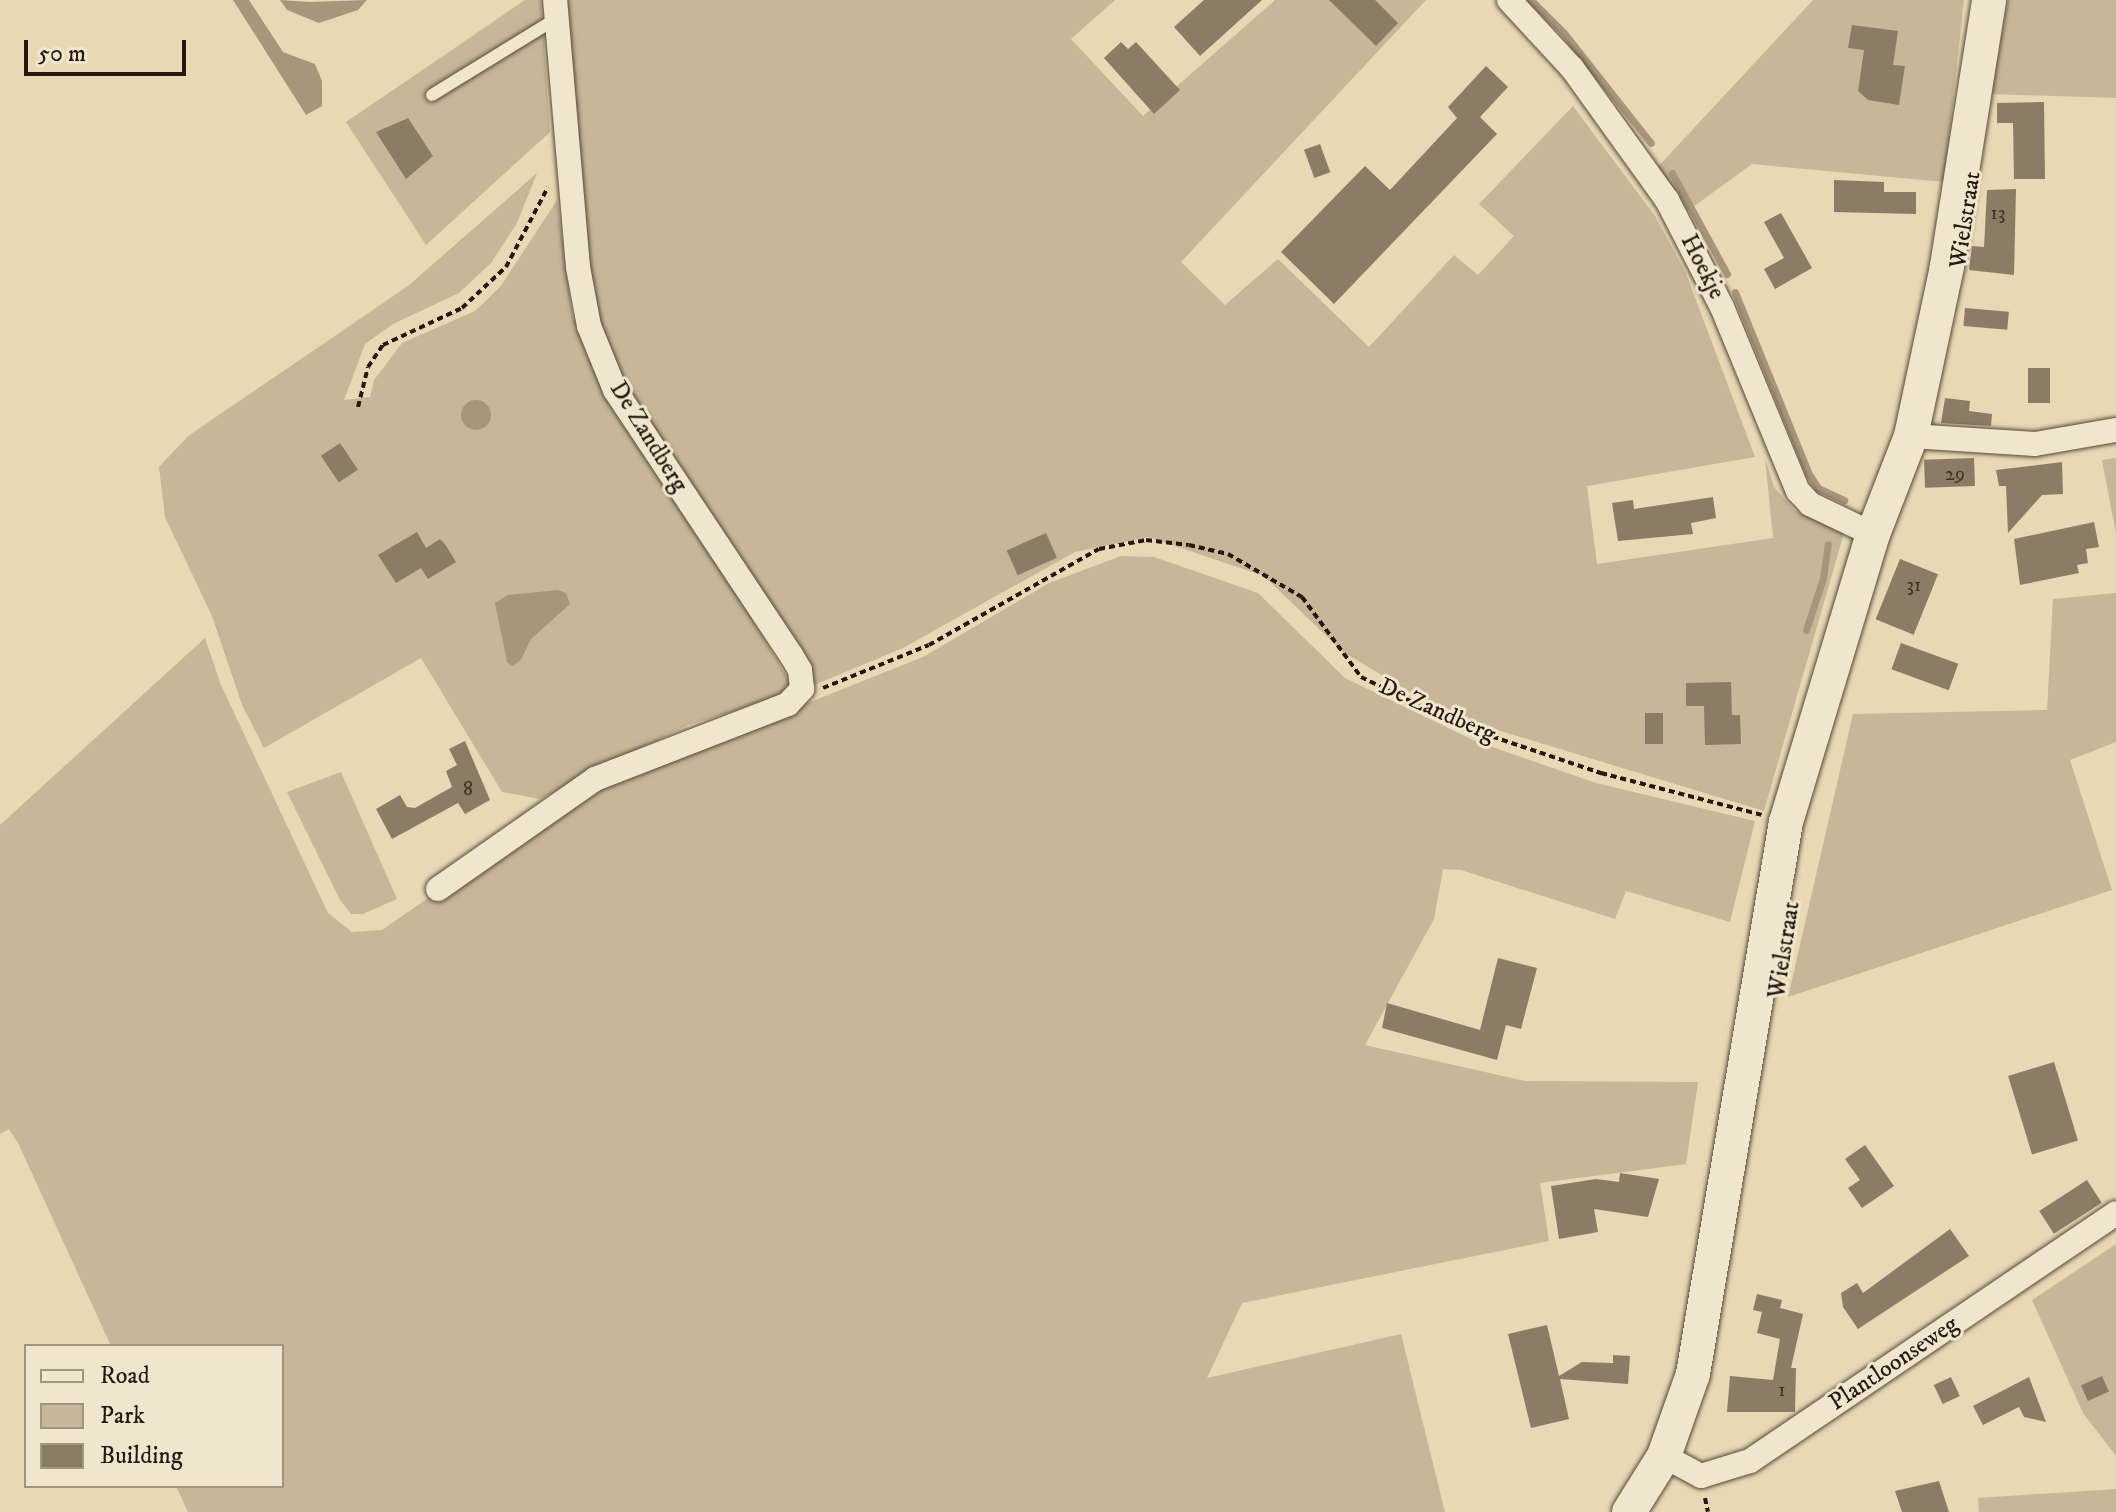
<!DOCTYPE html>
<style>
body{margin:0}
#map{position:relative;width:2116px;height:1512px;overflow:hidden;background:#e8d8b4;font-family:"IM FELL DW Pica",serif}
div>[style]{position:absolute}
.green>*{inset:0;background:#c7b798}
.water>*{inset:0;background:#a6977c}
.round{border-radius:50%}
.stream>*{height:7px;margin:-3.5px;padding:0 3.5px;transform-origin:3.5px;border-radius:3.5px;background:#a6977c}
.building>*{inset:0;background:#8b7c65;transform-origin:0 0}
.path>*{height:4px;margin-top:-2px;transform-origin:0;background:repeating-linear-gradient(90deg,#27180f 0 6px,transparent 0 10px)}
.roads{filter:drop-shadow(0 0 2px #574838) drop-shadow(0 0 2px #574838)}
.lane>*{height:12px;margin:-6px;padding:0 6px;transform-origin:6px;border-radius:6px;background:#f0e6ce}
.street>*{height:24px;margin:-12px;padding:0 12px;transform-origin:12px;border-radius:12px;background:#f0e6ce}
.secondary>*{height:34px;margin:-17px;padding:0 17px;transform-origin:17px;border-radius:17px;background:#f0e6ce}
span{translate:-50% -50%;white-space:nowrap;text-align:center;line-height:1.15;-webkit-text-stroke:6px #f0e6ce;paint-order:stroke}
.number-label{font-size:20px;color:#403124}
.number-label span{-webkit-text-stroke-width:0}
.street-label{font-size:24px;color:#27180f}
.legend{position:absolute;left:24px;top:1344px;width:260px;height:144px;box-sizing:border-box;background:#f0e6ce;border:2px solid #a09482;margin:0;padding:10px 14px;list-style:none;font-size:24px;color:#27180f}
.legend li{display:flex;align-items:center;gap:16px;height:40px}
.legend b{width:40px;border:2px solid #a09482}
.scale{position:absolute;left:24px;top:40px;width:162px;height:36px;box-sizing:border-box;border:4px solid #27180f;border-top:0;padding-left:10px;font-size:24px;line-height:28px;white-space:nowrap;color:#27180f;-webkit-text-stroke:6px #f0e6ce;paint-order:stroke}
</style>
<div id="map">
<div class="green">
<div style="clip-path:polygon(525px 0,541px 0,550px 132px,426px 245px,346px 122px)"></div>
<div style="clip-path:polygon(559px 0,1115px 0,1071px 39px,1143px 116px,1275px 0,1426px 0,1181px 262px,1225px 305px,1278px 259px,1369px 347px,1454px 255px,1478px 275px,1514px 236px,1479px 204px,1573px 106px,1655px 216px,1685px 271px,1755px 457px,1587px 486px,1597px 564px,1773px 538px,1765px 458px,1774px 487px,1794px 510px,1844px 533px,1764px 811px,1494px 729px,1417px 696px,1343px 652px,1264px 576px,1148px 537px,1075px 552px,903px 648px,814px 685px,604px 347px,589px 309px)"></div>
<div style="clip-path:polygon(1813px 0,1964px 0,1944px 182px,1752px 164px,1682px 215px,1655px 170px)"></div>
<div style="clip-path:polygon(2008px 0,2116px 0,2116px 98px,1991px 94px)"></div>
<div style="clip-path:polygon(537px 173px,517px 223px,491px 263px,459px 293px,393px 324px,365px 344px,344px 400px,370px 397px,374px 380px,402px 343px,475px 311px,501px 286px,557px 200px,572px 314px,588px 347px,796px 692px,688px 725px,540px 799px,502px 792px,421px 658px,264px 748px,242px 705px,212px 616px,165px 517px,159px 467px,188px 436px,408px 286px)"></div>
<div style="clip-path:polygon(2116px 458px,2116px 534px,2102px 460px)"></div>
<div style="clip-path:polygon(1121px 556px,1154px 557px,1258px 593px,1345px 678px,1475px 741px,1596px 783px,1755px 821px,1730px 922px,1626px 891px,1615px 919px,1461px 870px,1443px 869px,1434px 919px,1365px 1045px,1525px 1081px,1698px 1082px,1686px 1164px,1540px 1183px,1549px 1241px,1242px 1303px,1207px 1378px,1401px 1334px,1445px 1512px,188px 1512px,176px 1486px,282px 1486px,282px 1346px,111px 1346px,18px 1143px,9px 1129px,0 1134px,0 825px,205px 638px,221px 685px,328px 913px,352px 932px,382px 930px,575px 796px,923px 657px,1049px 583px)"></div>
<div style="clip-path:polygon(2116px 593px,2116px 742px,2070px 760px,2112px 890px,1788px 997px,1853px 714px,2047px 710px,2053px 599px)"></div>
<div style="clip-path:polygon(341px 772px,397px 899px,363px 914px,351px 914px,340px 900px,287px 792px)"></div>
<div style="clip-path:polygon(2116px 1244px,2116px 1456px,2083px 1413px,2032px 1300px)"></div>
<div style="clip-path:polygon(2116px 1489px,2116px 1512px,1979px 1512px,1978px 1498px)"></div>
</div>
<div class="water">
<div style="clip-path:polygon(233px 0,249px 0,283px 52px,315px 64px,322px 81px,322px 106px,306px 115px)"></div>
<div style="clip-path:polygon(280px 0,309px 2px,367px 0,358px 10px,319px 23px,287px 10px)"></div>
<div class="round" style="left:461px;top:400px;width:30px;height:30px"></div>
<div style="clip-path:polygon(558px 590px,566px 593px,570px 604px,531px 639px,521px 660px,512px 666px,507px 662px,495px 603px,508px 595px)"></div>
</div>
<div class="stream">
<div style="left:1531px;top:0;width:47px;rotate:45deg"></div>
<div style="left:1564px;top:33px;width:140px;rotate:51.7deg"></div>
<div style="left:1672px;top:173px;width:115px;rotate:61.4deg"></div>
<div style="left:1735px;top:292px;width:196px;rotate:67.9deg"></div>
<div style="left:1809px;top:474px;width:17px;rotate:57deg"></div>
<div style="left:1818px;top:488px;width:29px;rotate:25deg"></div>
<div style="left:1806px;top:630px;width:55px;rotate:-71.9deg"></div>
<div style="left:1823px;top:578px;width:34px;rotate:-82deg"></div>
</div>
<div class="building">
<div style="clip-path:polygon(1204px 0,1262px 0,1200px 56px,1174px 27px)"></div>
<div style="clip-path:polygon(1329px 0,1375px 0,1398px 23px,1376px 46px)"></div>
<div style="clip-path:polygon(1852px 25px,1898px 31px,1893px 65px,1905px 66px,1899px 105px,1868px 100px,1858px 91px,1864px 50px,1848px 48px)"></div>
<div style="clip-path:polygon(1121px 42px,1128px 49px,1136px 42px,1180px 90px,1154px 114px,1104px 58px)"></div>
<div style="clip-path:polygon(1486px 66px,1508px 87px,1480px 117px,1497px 134px,1334px 304px,1281px 252px,1365px 166px,1390px 190px,1457px 118px,1448px 107px)"></div>
<div style="clip-path:polygon(2044px 102px,2045px 179px,2014px 179px,2013px 123px,1997px 123px,1997px 103px)"></div>
<div style="clip-path:polygon(408px 118px,433px 156px,406px 179px,376px 132px)"></div>
<div style="left:1320px;top:144px;width:30px;height:17px;rotate:70deg"></div>
<div style="clip-path:polygon(1834px 180px,1884px 182px,1884px 192px,1916px 192px,1916px 214px,1834px 212px)"></div>
<div style="clip-path:polygon(2016px 189px,2014px 275px,1969px 270px,1972px 246px,1984px 247px,1987px 190px)"></div>
<div style="clip-path:polygon(1781px 213px,1812px 268px,1775px 289px,1764px 269px,1784px 258px,1764px 222px)"></div>
<div style="left:1965px;top:308px;width:44px;height:18px;rotate:5deg"></div>
<div style="left:2028px;top:368px;width:22px;height:35px"></div>
<div style="clip-path:polygon(1945px 398px,1970px 401px,1969px 411px,1992px 414px,1991px 426px,1941px 423px)"></div>
<div style="left:340px;top:443px;width:32px;height:23px;rotate:56deg"></div>
<div style="left:1974px;top:458px;width:28px;height:50px;rotate:88deg"></div>
<div style="clip-path:polygon(2062px 462px,2063px 494px,2042px 495px,2008px 533px,2006px 486px,1999px 486px,1996px 470px)"></div>
<div style="clip-path:polygon(1713px 497px,1716px 518px,1691px 523px,1693px 534px,1618px 541px,1612px 503px,1633px 500px,1634px 509px)"></div>
<div style="clip-path:polygon(2094px 522px,2099px 547px,2086px 549px,2088px 563px,2077px 565px,2079px 573px,2020px 585px,2014px 539px)"></div>
<div style="clip-path:polygon(417px 532px,426px 548px,440px 539px,445px 544px,456px 562px,428px 579px,421px 568px,396px 583px,378px 555px)"></div>
<div style="left:1046px;top:533px;width:27px;height:43px;rotate:66deg"></div>
<div style="left:1900px;top:559px;width:41px;height:65px;rotate:22deg"></div>
<div style="left:1901px;top:643px;width:61px;height:28px;rotate:20deg"></div>
<div style="clip-path:polygon(1731px 682px,1732px 715px,1740px 715px,1741px 744px,1705px 745px,1704px 706px,1686px 706px,1686px 683px)"></div>
<div style="left:1645px;top:713px;width:18px;height:31px"></div>
<div style="clip-path:polygon(465px 741px,490px 800px,465px 814px,458px 803px,392px 839px,376px 809px,400px 795px,407px 807px,415px 808px,452px 787px,446px 771px,457px 765px,449px 749px)"></div>
<div style="clip-path:polygon(1498px 958px,1537px 968px,1521px 1029px,1506px 1025px,1497px 1060px,1382px 1028px,1387px 1003px,1480px 1030px)"></div>
<div style="left:2054px;top:1062px;width:82px;height:48px;rotate:73deg"></div>
<div style="clip-path:polygon(1865px 1145px,1894px 1186px,1862px 1208px,1848px 1188px,1860px 1180px,1845px 1159px)"></div>
<div style="clip-path:polygon(1620px 1173px,1659px 1179px,1648px 1217px,1594px 1209px,1598px 1232px,1559px 1239px,1551px 1186px,1596px 1179px,1619px 1182px)"></div>
<div style="left:2087px;top:1180px;width:27px;height:57px;rotate:57deg"></div>
<div style="clip-path:polygon(1950px 1229px,1969px 1256px,1858px 1329px,1843px 1307px,1841px 1293px,1857px 1283px,1863px 1293px)"></div>
<div style="clip-path:polygon(1757px 1294px,1782px 1300px,1780px 1308px,1803px 1314px,1791px 1368px,1796px 1368px,1795px 1412px,1727px 1412px,1730px 1376px,1773px 1380px,1780px 1339px,1757px 1333px,1762px 1312px,1753px 1310px)"></div>
<div style="clip-path:polygon(1547px 1325px,1559px 1376px,1582px 1362px,1613px 1363px,1613px 1355px,1630px 1356px,1628px 1384px,1560px 1379px,1569px 1419px,1531px 1428px,1508px 1334px)"></div>
<div style="left:2102px;top:1376px;width:17px;height:23px;rotate:66deg"></div>
<div style="left:1951px;top:1377px;width:21px;height:19px;rotate:65deg"></div>
<div style="clip-path:polygon(2029px 1377px,2046px 1422px,2024px 1417px,2019px 1407px,1983px 1425px,1973px 1406px)"></div>
<div style="clip-path:polygon(1939px 1481px,1949px 1512px,1902px 1512px,1895px 1491px)"></div>
</div>
<div class="path">
<div style="left:358px;top:407px;width:41px;rotate:-76deg"></div>
<div style="left:368px;top:367px;width:27px;rotate:-56deg"></div>
<div style="left:383px;top:345px;width:87px;rotate:-25.1deg"></div>
<div style="left:462px;top:308px;width:60px;rotate:-43deg"></div>
<div style="left:506px;top:267px;width:90px;rotate:-62.3deg"></div>
<div style="left:823px;top:688px;width:114px;rotate:-22.1deg"></div>
<div style="left:929px;top:645px;width:195px;rotate:-29.5deg"></div>
<div style="left:1099px;top:549px;width:48px;rotate:-10.8deg"></div>
<div style="left:1146px;top:540px;width:43px;rotate:6.6deg"></div>
<div style="left:1189px;top:545px;width:40px;rotate:13deg"></div>
<div style="left:1228px;top:554px;width:86px;rotate:30.2deg"></div>
<div style="left:1302px;top:597px;width:99px;rotate:53.6deg"></div>
<div style="left:1361px;top:677px;width:114px;rotate:25.9deg"></div>
<div style="left:1464px;top:727px;width:145px;rotate:18.6deg"></div>
<div style="left:1601px;top:773px;width:166px;rotate:14.6deg"></div>
<div style="left:1705px;top:1498px;width:14px;rotate:78deg"></div>
</div>
<div class="roads">
<div class="lane">
<div style="left:432px;top:95px;width:147px;rotate:-31.6deg"></div>
</div>
<div class="street">
<div style="left:1509px;top:0;width:93px;rotate:47.2deg"></div>
<div style="left:1572px;top:68px;width:163px;rotate:54.3deg"></div>
<div style="left:1667px;top:200px;width:120px;rotate:62.8deg"></div>
<div style="left:1722px;top:307px;width:199px;rotate:67.6deg"></div>
<div style="left:1798px;top:491px;width:18px;rotate:47deg"></div>
<div style="left:1810px;top:504px;width:70px;rotate:25.5deg"></div>
<div style="left:1911px;top:436px;width:124px;rotate:3.7deg"></div>
<div style="left:2035px;top:444px;width:82px;rotate:-9.8deg"></div>
<div style="left:438px;top:889px;width:192px;rotate:-35deg"></div>
<div style="left:595px;top:779px;width:207px;rotate:-21.2deg"></div>
<div style="left:788px;top:704px;width:21px;rotate:-47deg"></div>
<div style="left:802px;top:689px;width:19px;rotate:-96deg"></div>
<div style="left:800px;top:670px;width:17px;rotate:-121deg"></div>
<div style="left:791px;top:655px;width:318px;rotate:-123.6deg"></div>
<div style="left:615px;top:390px;width:69px;rotate:-112.1deg"></div>
<div style="left:589px;top:326px;width:60px;rotate:-100.6deg"></div>
<div style="left:578px;top:267px;width:268px;rotate:-94.9deg"></div>
<div style="left:1664px;top:1456px;width:42px;rotate:28.4deg"></div>
<div style="left:1701px;top:1476px;width:51px;rotate:-17deg"></div>
<div style="left:1750px;top:1461px;width:442px;rotate:-34.1deg"></div>
</div>
<div class="secondary">
<div style="left:1629px;top:1512px;width:66px;rotate:-58deg"></div>
<div style="left:1664px;top:1456px;width:87px;rotate:-70.5deg"></div>
<div style="left:1693px;top:1374px;width:560px;rotate:-80.44deg"></div>
<div style="left:1786px;top:822px;width:301px;rotate:-73.2deg"></div>
<div style="left:1873px;top:534px;width:105px;rotate:-68.8deg"></div>
<div style="left:1911px;top:436px;width:174px;rotate:-78deg"></div>
<div style="left:1947px;top:266px;width:269px;rotate:-81deg"></div>
</div>
</div>
<div class="number-label">
<span style="left:1998px;top:213px">13</span>
<span style="left:1955px;top:474px">29</span>
<span style="left:1914px;top:585px">31</span>
<span style="left:468px;top:789px">8</span>
<span style="left:1782px;top:1390px">1</span>
</div>
<div class="street-label">
<span style="left:1966px;top:220px;rotate:-81deg">Wielstraat</span>
<span style="left:1702px;top:267px;rotate:63deg">Hoekje</span>
<span style="left:648px;top:437px;rotate:58deg">De Zandberg</span>
<span style="left:1437px;top:711px;rotate:24deg">De Zandberg</span>
<span style="left:1785px;top:950px;rotate:-81deg">Wielstraat</span>
<span style="left:1894px;top:1364px;rotate:-34deg">Plantloonseweg</span>
</div>
<ul class="legend">
<li><b style="height:10px;background:#f0e6ce"></b>Road</li>
<li><b style="height:22px;background:#c7b798"></b>Park</li>
<li><b style="height:22px;background:#8b7c65"></b>Building</li>
</ul>
<div class="scale">50 m</div>
</div>
